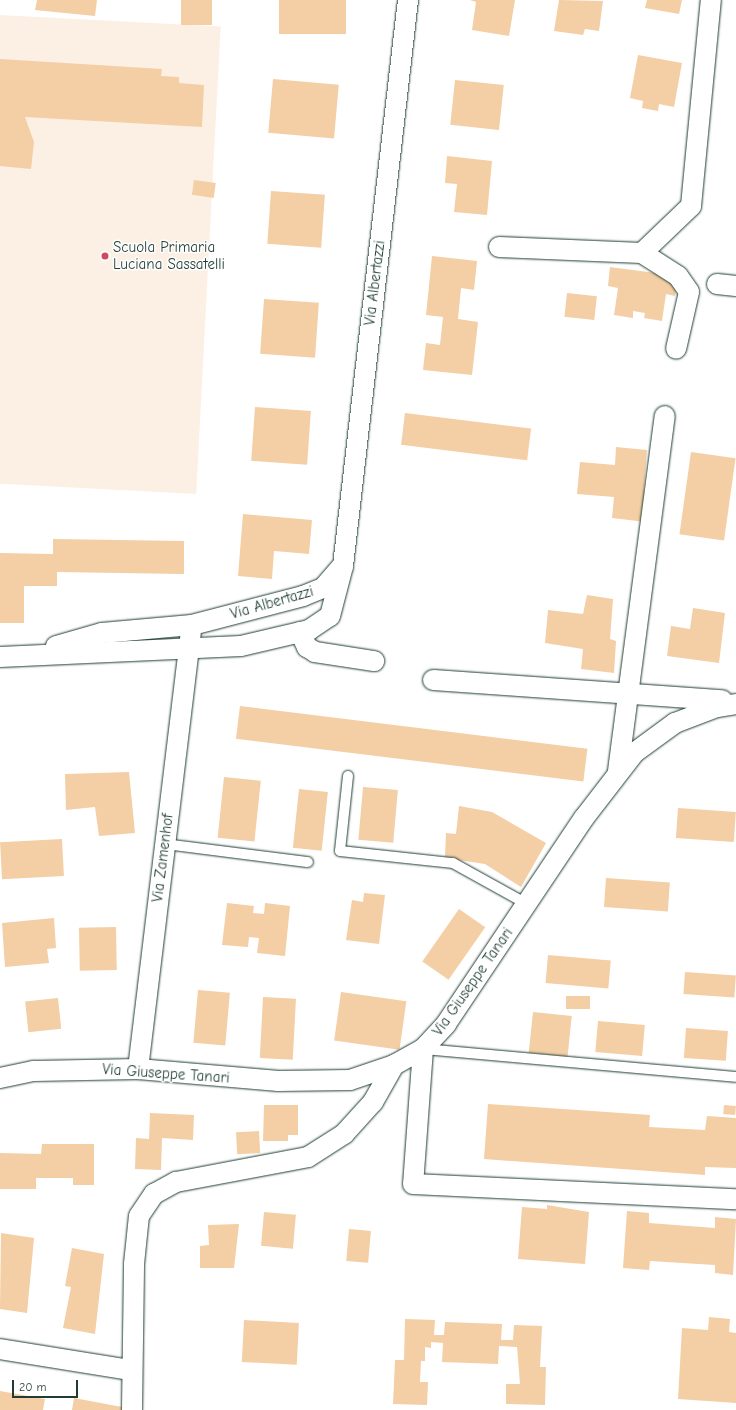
<!DOCTYPE html>
<style>
body{margin:0}
#map{position:relative;width:736px;height:1410px;overflow:hidden;background:#fff;font-family:"Comic Neue",sans-serif}
div>[style]{position:absolute}
.built>*{inset:0;background:#fcf0e4;transform-origin:0 0}
.building>*{inset:0;background:#f4cea4;transform-origin:0 0}
.roads{filter:drop-shadow(0 0 1px #1f3d34) drop-shadow(0 0 1px #1f3d34)}
.lane>*{height:10px;margin:-5px;padding:0 5px;transform-origin:5px;border-radius:5px;background:#fff}
.street>*{height:20px;margin:-10px;padding:0 10px;transform-origin:10px;border-radius:10px;background:#fff}
.dots>*{width:11px;height:11px;translate:-50% -50%;box-sizing:border-box;border:2px solid #fff;border-radius:50%}
span{translate:-50% -50%;white-space:nowrap;text-align:center;line-height:1.15;-webkit-text-stroke:3px #fff;paint-order:stroke}
.poi-label{font-size:15px;color:#1f3d34}
.left{translate:0 -50%;text-align:left}
.street-label{font-size:15px;color:#1f3d34}
.scale{position:absolute;left:12px;top:1380px;width:66px;height:18px;box-sizing:border-box;border:2px solid #1f3d34;border-top:0;padding-left:5px;font-size:12px;line-height:14px;white-space:nowrap;color:#1f3d34;-webkit-text-stroke:3px #fff;paint-order:stroke}
</style>
<div id="map">
<div class="built">
<div style="left:0;top:15px;width:221px;height:468px;rotate:3deg"></div>
</div>
<div class="building">
<div style="clip-path:polygon(37px 0,97px 0,95px 16px,35px 10px)"></div>
<div style="left:181px;top:0;width:31px;height:25px"></div>
<div style="left:279px;top:0;width:67px;height:34px"></div>
<div style="clip-path:polygon(515px 0,509px 36px,472px 30px,476px 2px,470px 0)"></div>
<div style="clip-path:polygon(559px 0,603px 1px,599px 31px,585px 29px,583px 35px,554px 31px)"></div>
<div style="clip-path:polygon(647px 0,682px 0,679px 14px,645px 8px)"></div>
<div style="clip-path:polygon(638px 55px,682px 63px,674px 107px,659px 104px,658px 111px,642px 108px,643px 101px,630px 98px)"></div>
<div style="clip-path:polygon(0 59px,162px 69px,161px 76px,179px 77px,179px 83px,204px 85px,202px 127px,25px 117px,34px 142px,31px 169px,0 166px)"></div>
<div style="left:273px;top:79px;width:66px;height:54px;rotate:5deg"></div>
<div style="left:455px;top:80px;width:49px;height:45px;rotate:6deg"></div>
<div style="clip-path:polygon(447px 156px,492px 161px,487px 215px,454px 212px,457px 184px,445px 183px)"></div>
<div style="left:194px;top:180px;width:22px;height:15px;rotate:8deg"></div>
<div style="left:271px;top:191px;width:54px;height:53px;rotate:4deg"></div>
<div style="clip-path:polygon(432px 256px,477px 261px,474px 290px,461px 288px,458px 319px,478px 322px,472px 375px,423px 370px,426px 343px,440px 345px,443px 317px,426px 315px)"></div>
<div style="clip-path:polygon(610px 267px,678px 276px,675px 296px,666px 294px,662px 321px,644px 318px,645px 313px,633px 311px,633px 318px,614px 315px,618px 288px,608px 286px)"></div>
<div style="left:567px;top:293px;width:30px;height:24px;rotate:6deg"></div>
<div style="left:264px;top:299px;width:55px;height:55px;rotate:4deg"></div>
<div style="left:255px;top:407px;width:56px;height:54px;rotate:4deg"></div>
<div style="left:405px;top:413px;width:127px;height:32px;rotate:7deg"></div>
<div style="clip-path:polygon(616px 447px,647px 450px,644px 491px,649px 492px,646px 522px,612px 518px,614px 497px,577px 494px,580px 462px,615px 465px)"></div>
<div style="left:691px;top:452px;width:45px;height:83px;rotate:8deg"></div>
<div style="clip-path:polygon(243px 514px,312px 520px,309px 554px,274px 551px,272px 579px,238px 576px)"></div>
<div style="clip-path:polygon(53px 539px,184px 541px,184px 574px,57px 572px,57px 586px,24px 586px,24px 623px,0 623px,0 553px,53px 554px)"></div>
<div style="clip-path:polygon(587px 595px,613px 599px,610px 639px,616px 641px,614px 673px,581px 669px,583px 649px,545px 643px,548px 610px,583px 614px)"></div>
<div style="clip-path:polygon(693px 608px,725px 613px,719px 663px,667px 656px,671px 626px,690px 629px)"></div>
<div style="left:240px;top:706px;width:350px;height:33px;rotate:7deg"></div>
<div style="clip-path:polygon(129px 772px,135px 833px,99px 836px,95px 807px,66px 810px,65px 774px)"></div>
<div style="left:224px;top:777px;width:37px;height:61px;rotate:6deg"></div>
<div style="left:363px;top:787px;width:35px;height:53px;rotate:5deg"></div>
<div style="left:299px;top:789px;width:29px;height:59px;rotate:6deg"></div>
<div style="clip-path:polygon(459px 806px,492px 812px,546px 843px,521px 887px,485px 864px,445px 858px,446px 833px,456px 834px)"></div>
<div style="left:678px;top:808px;width:58px;height:30px;rotate:4deg"></div>
<div style="left:62px;top:839px;width:37px;height:62px;rotate:87deg"></div>
<div style="left:606px;top:878px;width:64px;height:29px;rotate:4deg"></div>
<div style="clip-path:polygon(364px 893px,385px 895px,379px 944px,346px 940px,352px 900px,363px 902px)"></div>
<div style="clip-path:polygon(227px 903px,254px 906px,253px 913px,264px 914px,265px 903px,290px 906px,285px 956px,257px 953px,259px 938px,249px 937px,248px 947px,222px 945px)"></div>
<div style="left:459px;top:909px;width:32px;height:64px;rotate:35deg"></div>
<div style="clip-path:polygon(54px 918px,56px 948px,47px 949px,49px 963px,5px 967px,2px 923px)"></div>
<div style="left:116px;top:927px;width:43px;height:37px;rotate:89deg"></div>
<div style="left:548px;top:955px;width:63px;height:28px;rotate:5deg"></div>
<div style="left:685px;top:972px;width:51px;height:22px;rotate:4deg"></div>
<div style="left:198px;top:990px;width:32px;height:53px;rotate:5deg"></div>
<div style="left:341px;top:992px;width:66px;height:49px;rotate:8deg"></div>
<div style="left:566px;top:996px;width:24px;height:13px"></div>
<div style="left:263px;top:997px;width:33px;height:61px;rotate:3deg"></div>
<div style="left:58px;top:998px;width:31px;height:33px;rotate:84deg"></div>
<div style="left:533px;top:1012px;width:39px;height:41px;rotate:6deg"></div>
<div style="left:598px;top:1021px;width:47px;height:31px;rotate:5deg"></div>
<div style="left:686px;top:1028px;width:42px;height:30px;rotate:4deg"></div>
<div style="clip-path:polygon(488px 1104px,650px 1115px,649px 1127px,705px 1130px,707px 1116px,736px 1118px,736px 1168px,705px 1167px,705px 1175px,484px 1159px)"></div>
<div style="clip-path:polygon(264px 1105px,298px 1105px,298px 1135px,288px 1135px,288px 1141px,263px 1141px)"></div>
<div style="left:724px;top:1105px;width:12px;height:9px;rotate:5deg"></div>
<div style="clip-path:polygon(150px 1113px,194px 1115px,193px 1140px,162px 1138px,161px 1170px,135px 1169px,136px 1138px,149px 1139px)"></div>
<div style="left:259px;top:1131px;width:22px;height:23px;rotate:87deg"></div>
<div style="clip-path:polygon(42px 1144px,94px 1144px,94px 1185px,73px 1185px,73px 1178px,36px 1178px,36px 1189px,0 1189px,0 1153px,41px 1154px)"></div>
<div style="clip-path:polygon(547px 1205px,589px 1212px,585px 1264px,518px 1259px,522px 1207px,547px 1209px)"></div>
<div style="clip-path:polygon(627px 1211px,649px 1213px,649px 1223px,715px 1228px,715px 1217px,736px 1219px,733px 1275px,715px 1273px,715px 1265px,650px 1261px,649px 1270px,623px 1268px)"></div>
<div style="left:264px;top:1212px;width:32px;height:34px;rotate:5deg"></div>
<div style="clip-path:polygon(239px 1224px,234px 1268px,200px 1268px,200px 1246px,209px 1245px,208px 1225px)"></div>
<div style="left:349px;top:1229px;width:22px;height:32px;rotate:5deg"></div>
<div style="clip-path:polygon(1px 1233px,34px 1238px,27px 1313px,0 1309px)"></div>
<div style="clip-path:polygon(72px 1248px,104px 1254px,95px 1334px,63px 1328px,71px 1287px,65px 1286px)"></div>
<div style="clip-path:polygon(709px 1317px,730px 1319px,729px 1332px,736px 1333px,736px 1403px,678px 1399px,682px 1328px,708px 1330px)"></div>
<div style="clip-path:polygon(405px 1319px,435px 1320px,434px 1335px,444px 1335px,445px 1322px,502px 1324px,501px 1340px,513px 1340px,514px 1325px,542px 1326px,540px 1367px,546px 1367px,545px 1405px,506px 1404px,506px 1384px,520px 1384px,517px 1347px,499px 1346px,498px 1364px,442px 1362px,443px 1343px,431px 1342px,431px 1348px,425px 1347px,425px 1361px,421px 1361px,420px 1382px,428px 1382px,427px 1405px,393px 1404px,395px 1360px,404px 1360px)"></div>
<div style="left:244px;top:1320px;width:55px;height:42px;rotate:3deg"></div>
<div style="clip-path:polygon(0 1391px,45px 1399px,43px 1410px,0 1410px)"></div>
<div style="clip-path:polygon(74px 1398px,122px 1407px,122px 1410px,72px 1410px)"></div>
</div>
<div class="roads">
<div class="lane">
<div style="left:348px;top:776px;width:75px;rotate:96.1deg"></div>
<div style="left:340px;top:851px;width:114px;rotate:6.1deg"></div>
<div style="left:453px;top:863px;width:85px;rotate:29deg"></div>
<div style="left:165px;top:844px;width:144px;rotate:7.2deg"></div>
<div style="left:423px;top:1049px;width:314px;rotate:5.1deg"></div>
</div>
<div class="street">
<div style="left:499px;top:247px;width:143px;rotate:2.4deg"></div>
<div style="left:642px;top:253px;width:68px;rotate:-43.8deg"></div>
<div style="left:691px;top:206px;width:207px;rotate:-84.5deg"></div>
<div style="left:642px;top:253px;width:43px;rotate:32.6deg"></div>
<div style="left:678px;top:276px;width:19px;rotate:55deg"></div>
<div style="left:689px;top:292px;width:58px;rotate:102.8deg"></div>
<div style="left:717px;top:284px;width:19px;rotate:6deg"></div>
<div style="left:300px;top:632px;width:17px;rotate:65deg"></div>
<div style="left:307px;top:647px;width:9px;rotate:32deg"></div>
<div style="left:315px;top:652px;width:60px;rotate:8.7deg"></div>
<div style="left:56px;top:646px;width:48px;rotate:-15.8deg"></div>
<div style="left:102px;top:633px;width:90px;rotate:-5.1deg"></div>
<div style="left:192px;top:625px;width:115px;rotate:-14.6deg"></div>
<div style="left:303px;top:596px;width:22px;rotate:-22deg"></div>
<div style="left:323px;top:588px;width:28px;rotate:-49deg"></div>
<div style="left:0;top:657px;width:241px;rotate:-2.6deg"></div>
<div style="left:241px;top:646px;width:70px;rotate:-13.2deg"></div>
<div style="left:309px;top:630px;width:25px;rotate:-34deg"></div>
<div style="left:330px;top:616px;width:52px;rotate:-75.4deg"></div>
<div style="left:343px;top:566px;width:570px;rotate:-83.45deg"></div>
<div style="left:433px;top:680px;width:290px;rotate:4deg"></div>
<div style="left:618px;top:771px;width:358px;rotate:-82.5deg"></div>
<div style="left:423px;top:1049px;width:135px;rotate:94.2deg"></div>
<div style="left:413px;top:1184px;width:323px;rotate:2.7deg"></div>
<div style="left:138px;top:1069px;width:447px;rotate:-83.1deg"></div>
<div style="left:0;top:1078px;width:35px;rotate:-12deg"></div>
<div style="left:34px;top:1071px;width:104px;rotate:-1.1deg"></div>
<div style="left:138px;top:1069px;width:141px;rotate:4.9deg"></div>
<div style="left:278px;top:1081px;width:72px;rotate:-0.8deg"></div>
<div style="left:350px;top:1080px;width:46px;rotate:-18.8deg"></div>
<div style="left:394px;top:1065px;width:33px;rotate:-29deg"></div>
<div style="left:423px;top:1049px;width:34px;rotate:-47deg"></div>
<div style="left:446px;top:1024px;width:248px;rotate:-56.2deg"></div>
<div style="left:584px;top:818px;width:82px;rotate:-52.4deg"></div>
<div style="left:634px;top:753px;width:51px;rotate:-36.2deg"></div>
<div style="left:675px;top:723px;width:45px;rotate:-20.9deg"></div>
<div style="left:717px;top:707px;width:19px;rotate:-9deg"></div>
<div style="left:0;top:1349px;width:132px;rotate:9.2deg"></div>
<div style="left:132px;top:1410px;width:146px;rotate:-89.2deg"></div>
<div style="left:134px;top:1264px;width:48px;rotate:-84.1deg"></div>
<div style="left:139px;top:1216px;width:27px;rotate:-56deg"></div>
<div style="left:154px;top:1194px;width:25px;rotate:-29deg"></div>
<div style="left:176px;top:1182px;width:134px;rotate:-10.7deg"></div>
<div style="left:308px;top:1157px;width:43px;rotate:-32.6deg"></div>
<div style="left:344px;top:1134px;width:43px;rotate:-47.8deg"></div>
<div style="left:373px;top:1102px;width:43px;rotate:-60.4deg"></div>
</div>
</div>
<div class="dots">
<div style="left:105px;top:256px;background:#d1495b"></div>
</div>
<div class="poi-label">
<span class="left" style="left:113px;top:256px">Scuola Primaria<br>Luciana Sassatelli</span>
</div>
<div class="street-label">
<span style="left:375px;top:283px;rotate:-83deg">Via Albertazzi</span>
<span style="left:272px;top:603px;rotate:-16deg">Via Albertazzi</span>
<span style="left:163px;top:858px;rotate:-83deg">Via Zamenhof</span>
<span style="left:473px;top:982px;rotate:-55deg">Via Giuseppe Tanari</span>
<span style="left:166px;top:1074px;rotate:4deg">Via Giuseppe Tanari</span>
</div>
<div class="scale">20 m</div>
</div>
